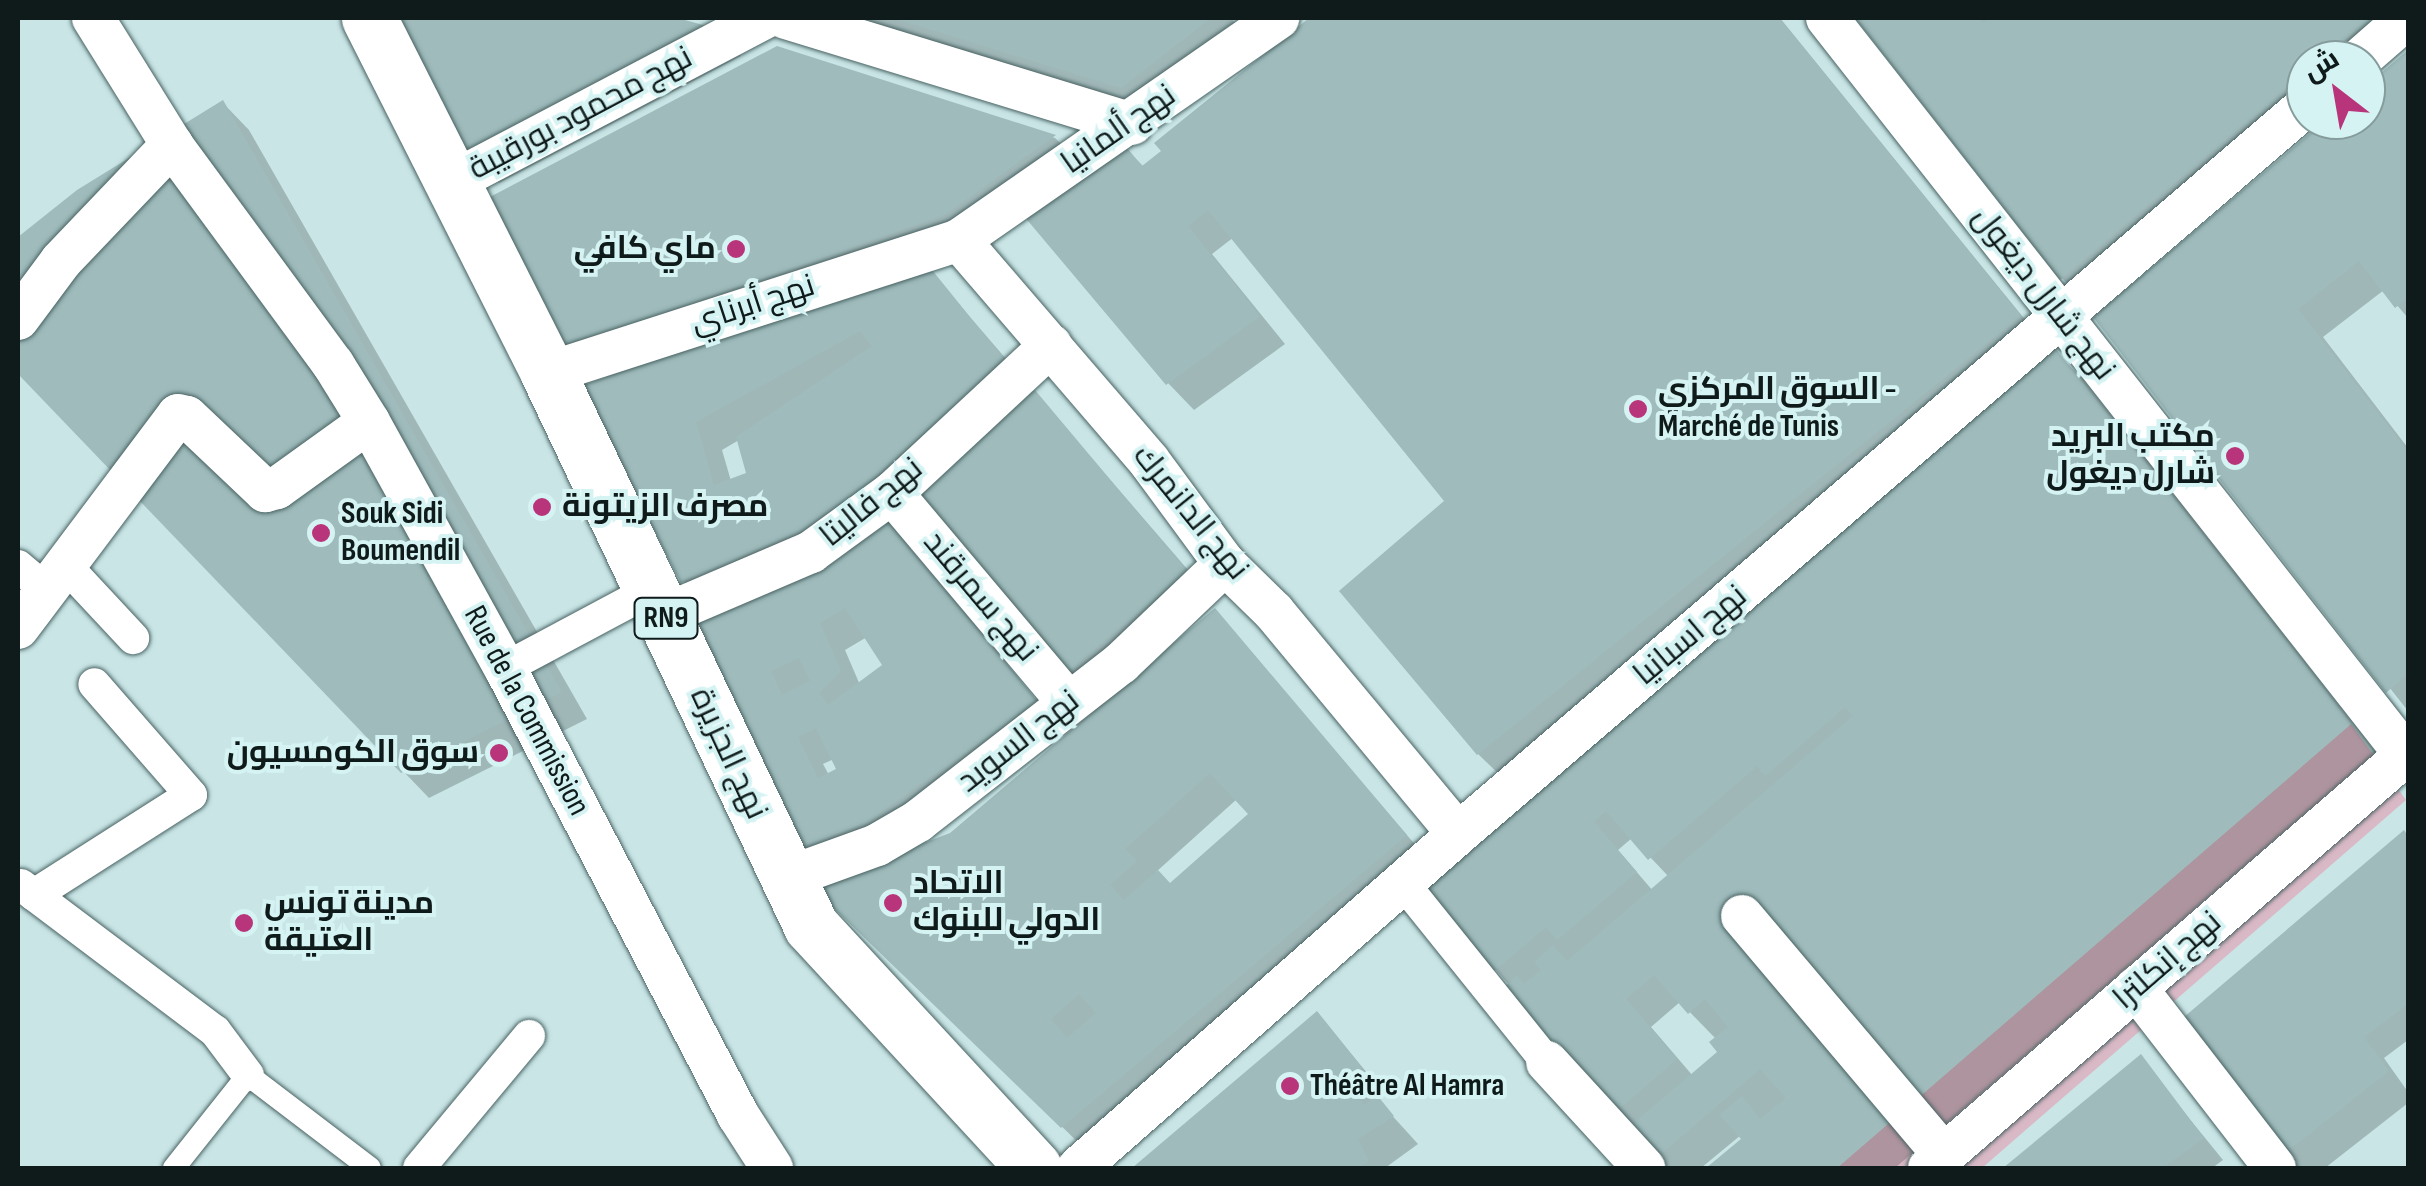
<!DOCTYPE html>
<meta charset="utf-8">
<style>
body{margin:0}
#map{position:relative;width:2426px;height:1186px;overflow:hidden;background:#c9e5e6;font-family:"Sofia Sans Condensed",Cairo,sans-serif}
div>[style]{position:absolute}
.green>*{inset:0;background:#dab9c6}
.shadow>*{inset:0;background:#0003}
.building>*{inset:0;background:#9fbbbb;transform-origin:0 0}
.roads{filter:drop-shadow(0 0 2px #496262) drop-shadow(0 0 2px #496262)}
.service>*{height:22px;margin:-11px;padding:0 11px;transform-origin:11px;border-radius:11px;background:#fff}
.pedestrian>*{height:32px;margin:-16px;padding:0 16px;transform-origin:16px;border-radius:16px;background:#fff}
.minor>*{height:42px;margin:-21px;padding:0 21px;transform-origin:21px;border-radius:21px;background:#fff}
.primary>*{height:55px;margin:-27.5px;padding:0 27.5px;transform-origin:27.5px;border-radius:27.5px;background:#fff}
.dots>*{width:28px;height:28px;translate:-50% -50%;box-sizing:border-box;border:5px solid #d6f3f3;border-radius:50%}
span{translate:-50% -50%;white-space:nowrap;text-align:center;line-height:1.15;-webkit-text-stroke:8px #d6f3f3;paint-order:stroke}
.shield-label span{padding:2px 8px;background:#d6f3f3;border:2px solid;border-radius:8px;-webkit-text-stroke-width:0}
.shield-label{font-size:30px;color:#0f1a1a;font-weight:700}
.street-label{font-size:32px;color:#0f1a1a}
.poi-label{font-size:32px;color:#0f1a1a;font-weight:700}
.right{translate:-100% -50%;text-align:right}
.left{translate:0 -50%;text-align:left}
.frame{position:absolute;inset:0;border:20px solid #0f1a1a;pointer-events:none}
.north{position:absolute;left:2286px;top:40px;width:100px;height:100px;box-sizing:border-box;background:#d6f3f3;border:2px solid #869c9c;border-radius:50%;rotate:329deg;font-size:28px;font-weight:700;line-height:40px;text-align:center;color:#0f1a1a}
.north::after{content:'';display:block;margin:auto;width:35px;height:45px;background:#b9357b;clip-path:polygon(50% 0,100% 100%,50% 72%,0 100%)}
</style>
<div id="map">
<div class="green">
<div style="clip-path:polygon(2351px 724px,2406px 800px,1982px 1168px,1837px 1168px)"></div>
</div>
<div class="shadow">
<div style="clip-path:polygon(401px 18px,669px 18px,716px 31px,741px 56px,499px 183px,472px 156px)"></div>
<div style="clip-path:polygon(834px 18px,1231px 18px,1246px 38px,1149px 114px)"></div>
<div style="clip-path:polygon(1313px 18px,1780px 18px,2040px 338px,1505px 780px,1478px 754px,1454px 510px,1234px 237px,1212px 254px,1285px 344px,1194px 410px,1168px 383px,1119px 142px,1144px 167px,1165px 152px,1158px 143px)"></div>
<div style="clip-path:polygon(1858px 18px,2408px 18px,2366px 60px,2306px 60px,2306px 120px,2088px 305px,2062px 278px)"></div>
<div style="clip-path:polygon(evenodd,777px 49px,1055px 138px,1081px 163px,920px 259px,1213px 599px,1095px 699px,888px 519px,1044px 713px,893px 850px,794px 850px,694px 620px,710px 608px,683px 581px,585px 387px,884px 277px,592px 373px,777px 49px,739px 440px,748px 474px,731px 481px,722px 450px,739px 440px,777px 49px,867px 637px,886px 666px,860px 685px,845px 650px,867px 637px,777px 49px,834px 759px,839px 770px,829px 775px,823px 764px,834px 759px)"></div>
<div style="clip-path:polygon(2408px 54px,2408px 318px,2384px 290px,2323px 337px,2408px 448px,2408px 711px,2097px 318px,2330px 120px,2366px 120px,2366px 90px)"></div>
<div style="clip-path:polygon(223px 103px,249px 130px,587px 719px,429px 798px,18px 371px,18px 241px,78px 192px)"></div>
<div style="clip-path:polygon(evenodd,2055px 352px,2082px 378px,2376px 752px,1895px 1168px,1710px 1168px,1745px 1139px,1741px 1135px,1701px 1168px,1668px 1168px,1424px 887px,2055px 352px,1632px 838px,1669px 877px,1653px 891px,1618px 850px,1632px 838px,2055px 352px,1680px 1002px,1716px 1039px,1721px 1052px,1693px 1076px,1651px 1027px,1680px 1002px)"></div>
<div style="clip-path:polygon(evenodd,1214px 611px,1431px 863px,1089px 1153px,841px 912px,951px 835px,1214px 611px,1237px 799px,1251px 814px,1171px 886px,1156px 872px,1237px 799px)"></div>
<div style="clip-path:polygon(2404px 834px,2408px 839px,2408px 1040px,2384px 1058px,2408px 1092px,2408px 1103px,2325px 1168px,2295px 1168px,2281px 1155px)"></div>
<div style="clip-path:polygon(1317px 1014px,1386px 1095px,1378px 1100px,1418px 1144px,1385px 1168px,1137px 1168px)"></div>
<div style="clip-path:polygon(2140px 1058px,2223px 1160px,2212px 1168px,2008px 1168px)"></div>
</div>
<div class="building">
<div style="clip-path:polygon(399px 18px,678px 18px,717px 29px,470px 158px)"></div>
<div style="clip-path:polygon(893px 18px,1211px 18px,1121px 88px)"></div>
<div style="clip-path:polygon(1309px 18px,1779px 18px,2021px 316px,1477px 755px,1339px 591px,1444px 501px,1208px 210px,1188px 226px,1260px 316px,1166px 385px,1023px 215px,1119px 138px,1142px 166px,1161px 151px,1154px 143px)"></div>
<div style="clip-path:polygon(1855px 18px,1980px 18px,1983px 23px,1990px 18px,2371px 18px,2321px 60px,2306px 60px,2306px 72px,2060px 280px)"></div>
<div style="clip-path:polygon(777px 46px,1056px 135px,945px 215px,563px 348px,488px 198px)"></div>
<div style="clip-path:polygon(2408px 50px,2408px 298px,2395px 308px,2359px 261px,2298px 309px,2408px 452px,2408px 673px,2386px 693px,2093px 317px,2326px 120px,2366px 120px,2366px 86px)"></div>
<div style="clip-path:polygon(223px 100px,562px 692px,401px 773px,18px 374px,18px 237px,77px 190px)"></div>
<div style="clip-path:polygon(evenodd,924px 260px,1008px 364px,830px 519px,681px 583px,581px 386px,924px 260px,860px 331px,872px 346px,736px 437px,746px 473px,714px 485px,696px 422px,860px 331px)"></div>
<div style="clip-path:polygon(2055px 348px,2351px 724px,1837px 1168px,1706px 1168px,1741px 1139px,1720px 1115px,1742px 1096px,1760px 1119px,1786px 1098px,1760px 1069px,1655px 1159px,1628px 1128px,1717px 1052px,1709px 1042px,1728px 1027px,1705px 999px,1688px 1014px,1654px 975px,1626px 999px,1677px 1059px,1612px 1115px,1503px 988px,1517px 976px,1524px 984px,1541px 970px,1534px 962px,1553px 945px,1567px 961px,1853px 716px,1845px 707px,1765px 776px,1757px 766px,1648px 860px,1606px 811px,1594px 822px,1637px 872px,1557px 940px,1546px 927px,1493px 972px,1420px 887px)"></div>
<div style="left:1035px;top:390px;width:237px;height:159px;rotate:50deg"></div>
<div style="clip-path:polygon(evenodd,888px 516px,1038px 702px,865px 823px,792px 851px,690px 619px,888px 516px,845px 608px,882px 665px,828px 705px,819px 693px,841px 671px,820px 623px,845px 608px,888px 516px,799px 658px,810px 681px,782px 695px,771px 671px,799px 658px,888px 516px,816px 728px,836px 769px,818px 778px,798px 737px,816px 728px)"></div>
<div style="clip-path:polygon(evenodd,1215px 608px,1407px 835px,1061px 1128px,811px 886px,950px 833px,1215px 608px,1210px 773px,1248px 814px,1170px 883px,1158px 870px,1124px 900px,1110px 885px,1137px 861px,1125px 849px,1210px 773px,1215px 608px,1079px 994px,1096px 1013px,1067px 1038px,1051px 1019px,1079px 994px)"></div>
<div style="clip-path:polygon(2404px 830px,2408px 836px,2408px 1004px,2364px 1037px,2389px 1071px,2280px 1157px,2177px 1023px)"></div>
<div style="clip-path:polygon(1317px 1011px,1362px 1067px,1345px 1078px,1364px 1105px,1377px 1095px,1394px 1116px,1358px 1139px,1369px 1161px,1359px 1168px,1132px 1168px)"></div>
<div style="clip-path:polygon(2141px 1054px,2204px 1138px,2163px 1168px,2003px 1168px)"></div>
</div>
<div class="roads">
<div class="service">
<div style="left:174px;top:1168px;width:119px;rotate:-51.5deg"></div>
<div style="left:248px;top:1075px;width:153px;rotate:37.3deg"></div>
</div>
<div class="pedestrian">
<div style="left:65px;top:565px;width:100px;rotate:47deg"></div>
<div style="left:18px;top:566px;width:38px;rotate:40deg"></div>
<div style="left:505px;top:668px;width:168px;rotate:-28.1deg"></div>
<div style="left:1403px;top:883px;width:230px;rotate:51.2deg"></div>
<div style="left:21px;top:885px;width:243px;rotate:37deg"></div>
<div style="left:215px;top:1031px;width:55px;rotate:53.1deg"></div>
<div style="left:34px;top:895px;width:186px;rotate:-32.5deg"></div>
<div style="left:191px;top:795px;width:147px;rotate:-131.1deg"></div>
<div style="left:419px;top:1168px;width:172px;rotate:-50.2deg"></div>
</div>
<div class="minor">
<div style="left:93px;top:18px;width:150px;rotate:58.1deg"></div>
<div style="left:172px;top:145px;width:272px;rotate:53.7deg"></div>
<div style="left:333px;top:364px;width:68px;rotate:58.2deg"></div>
<div style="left:369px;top:422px;width:281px;rotate:61.1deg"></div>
<div style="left:505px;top:668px;width:504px;rotate:62.47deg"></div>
<div style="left:738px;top:1115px;width:63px;rotate:57.3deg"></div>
<div style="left:786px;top:18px;width:362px;rotate:17deg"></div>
<div style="left:1827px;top:18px;width:941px;rotate:51.86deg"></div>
<div style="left:2359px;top:60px;width:64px;rotate:-41.2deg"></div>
<div style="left:452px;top:182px;width:352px;rotate:-27.7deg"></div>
<div style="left:959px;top:240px;width:291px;rotate:49.3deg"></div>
<div style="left:1149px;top:461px;width:128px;rotate:53.6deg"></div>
<div style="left:1225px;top:564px;width:69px;rotate:44.4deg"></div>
<div style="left:1274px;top:612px;width:288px;rotate:50.3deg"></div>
<div style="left:18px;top:319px;width:72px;rotate:-53.4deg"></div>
<div style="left:61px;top:261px;width:161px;rotate:-46.3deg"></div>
<div style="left:548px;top:373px;width:432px;rotate:-17.9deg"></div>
<div style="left:959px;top:240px;width:389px;rotate:-34.8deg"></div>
<div style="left:892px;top:493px;width:273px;rotate:49.9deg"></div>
<div style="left:664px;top:615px;width:160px;rotate:-23.2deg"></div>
<div style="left:811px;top:552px;width:100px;rotate:-36.1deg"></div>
<div style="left:892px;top:493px;width:217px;rotate:-42.9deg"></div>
<div style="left:18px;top:628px;width:266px;rotate:-53.1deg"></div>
<div style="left:178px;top:415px;width:9px;rotate:13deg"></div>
<div style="left:187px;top:417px;width:108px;rotate:43.5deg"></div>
<div style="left:265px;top:491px;width:12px;rotate:-14deg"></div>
<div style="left:277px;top:488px;width:113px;rotate:-35.7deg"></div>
<div style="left:786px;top:878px;width:97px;rotate:-19.9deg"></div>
<div style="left:877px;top:845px;width:48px;rotate:-30.3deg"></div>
<div style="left:918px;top:821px;width:257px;rotate:-37.9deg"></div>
<div style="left:1121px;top:663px;width:144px;rotate:-43.6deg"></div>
<div style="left:1742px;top:916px;width:313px;rotate:49.8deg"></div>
<div style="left:2136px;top:988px;width:227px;rotate:52.3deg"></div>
<div style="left:1547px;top:1062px;width:144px;rotate:47.5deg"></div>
<div style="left:1078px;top:1168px;width:506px;rotate:-41.31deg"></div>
<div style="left:1458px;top:834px;width:1118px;rotate:-40.65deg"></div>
<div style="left:1929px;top:1168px;width:634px;rotate:-40.91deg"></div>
</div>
<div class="primary">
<div style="left:369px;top:18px;width:398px;rotate:63.2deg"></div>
<div style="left:548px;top:373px;width:612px;rotate:64.56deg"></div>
<div style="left:811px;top:926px;width:329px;rotate:47.3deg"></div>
</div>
</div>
<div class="dots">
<div style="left:736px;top:249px;background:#b9357b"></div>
<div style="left:1638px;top:409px;background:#b9357b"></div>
<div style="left:2235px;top:456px;background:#b9357b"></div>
<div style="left:542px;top:507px;background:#b9357b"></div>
<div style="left:321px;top:533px;background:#b9357b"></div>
<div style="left:499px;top:753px;background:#b9357b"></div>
<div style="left:893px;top:903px;background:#b9357b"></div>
<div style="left:244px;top:923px;background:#b9357b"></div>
<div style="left:1290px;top:1086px;background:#b9357b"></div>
</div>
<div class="shield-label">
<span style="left:666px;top:618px">RN9</span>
</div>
<div class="street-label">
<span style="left:581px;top:114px;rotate:-28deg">نهج محمود بورقيبة</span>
<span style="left:1119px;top:130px;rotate:-35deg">نهج ألمانيا</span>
<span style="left:2043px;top:294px;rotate:52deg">نهج شارل ديغول</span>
<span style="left:753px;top:305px;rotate:-18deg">نهج أبرناي</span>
<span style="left:872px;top:503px;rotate:-39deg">نهج فاليتا</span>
<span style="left:1190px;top:513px;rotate:51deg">نهج الدانمرك</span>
<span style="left:980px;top:597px;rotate:50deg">نهج سمرقند</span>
<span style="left:1691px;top:636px;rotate:-40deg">نهج اسبانيا</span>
<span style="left:526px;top:711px;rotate:62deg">Rue de la Commission</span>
<span style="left:1019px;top:742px;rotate:-38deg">نهج السويد</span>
<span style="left:728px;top:754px;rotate:65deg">نهج الجزيرة</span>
<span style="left:2168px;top:961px;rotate:-41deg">نهج إنكلترا</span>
</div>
<div class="poi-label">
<span class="right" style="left:716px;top:249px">ماي كافي</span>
<span class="left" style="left:1658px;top:409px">السوق المركزي -<br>Marché de Tunis</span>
<span class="right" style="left:2215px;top:456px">مكتب البريد<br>شارل ديغول</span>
<span class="left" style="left:562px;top:507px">مصرف الزيتونة</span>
<span class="left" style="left:341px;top:533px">Souk Sidi<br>Boumendil</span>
<span class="right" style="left:479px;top:753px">سوق الكومسيون</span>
<span class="left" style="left:913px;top:903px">الاتحاد<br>الدولي للبنوك</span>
<span class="left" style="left:264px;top:923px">مدينة تونس<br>العتيقة</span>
<span class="left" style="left:1310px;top:1086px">Théâtre Al Hamra</span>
</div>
<div class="frame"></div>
<div class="north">ش</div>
</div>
